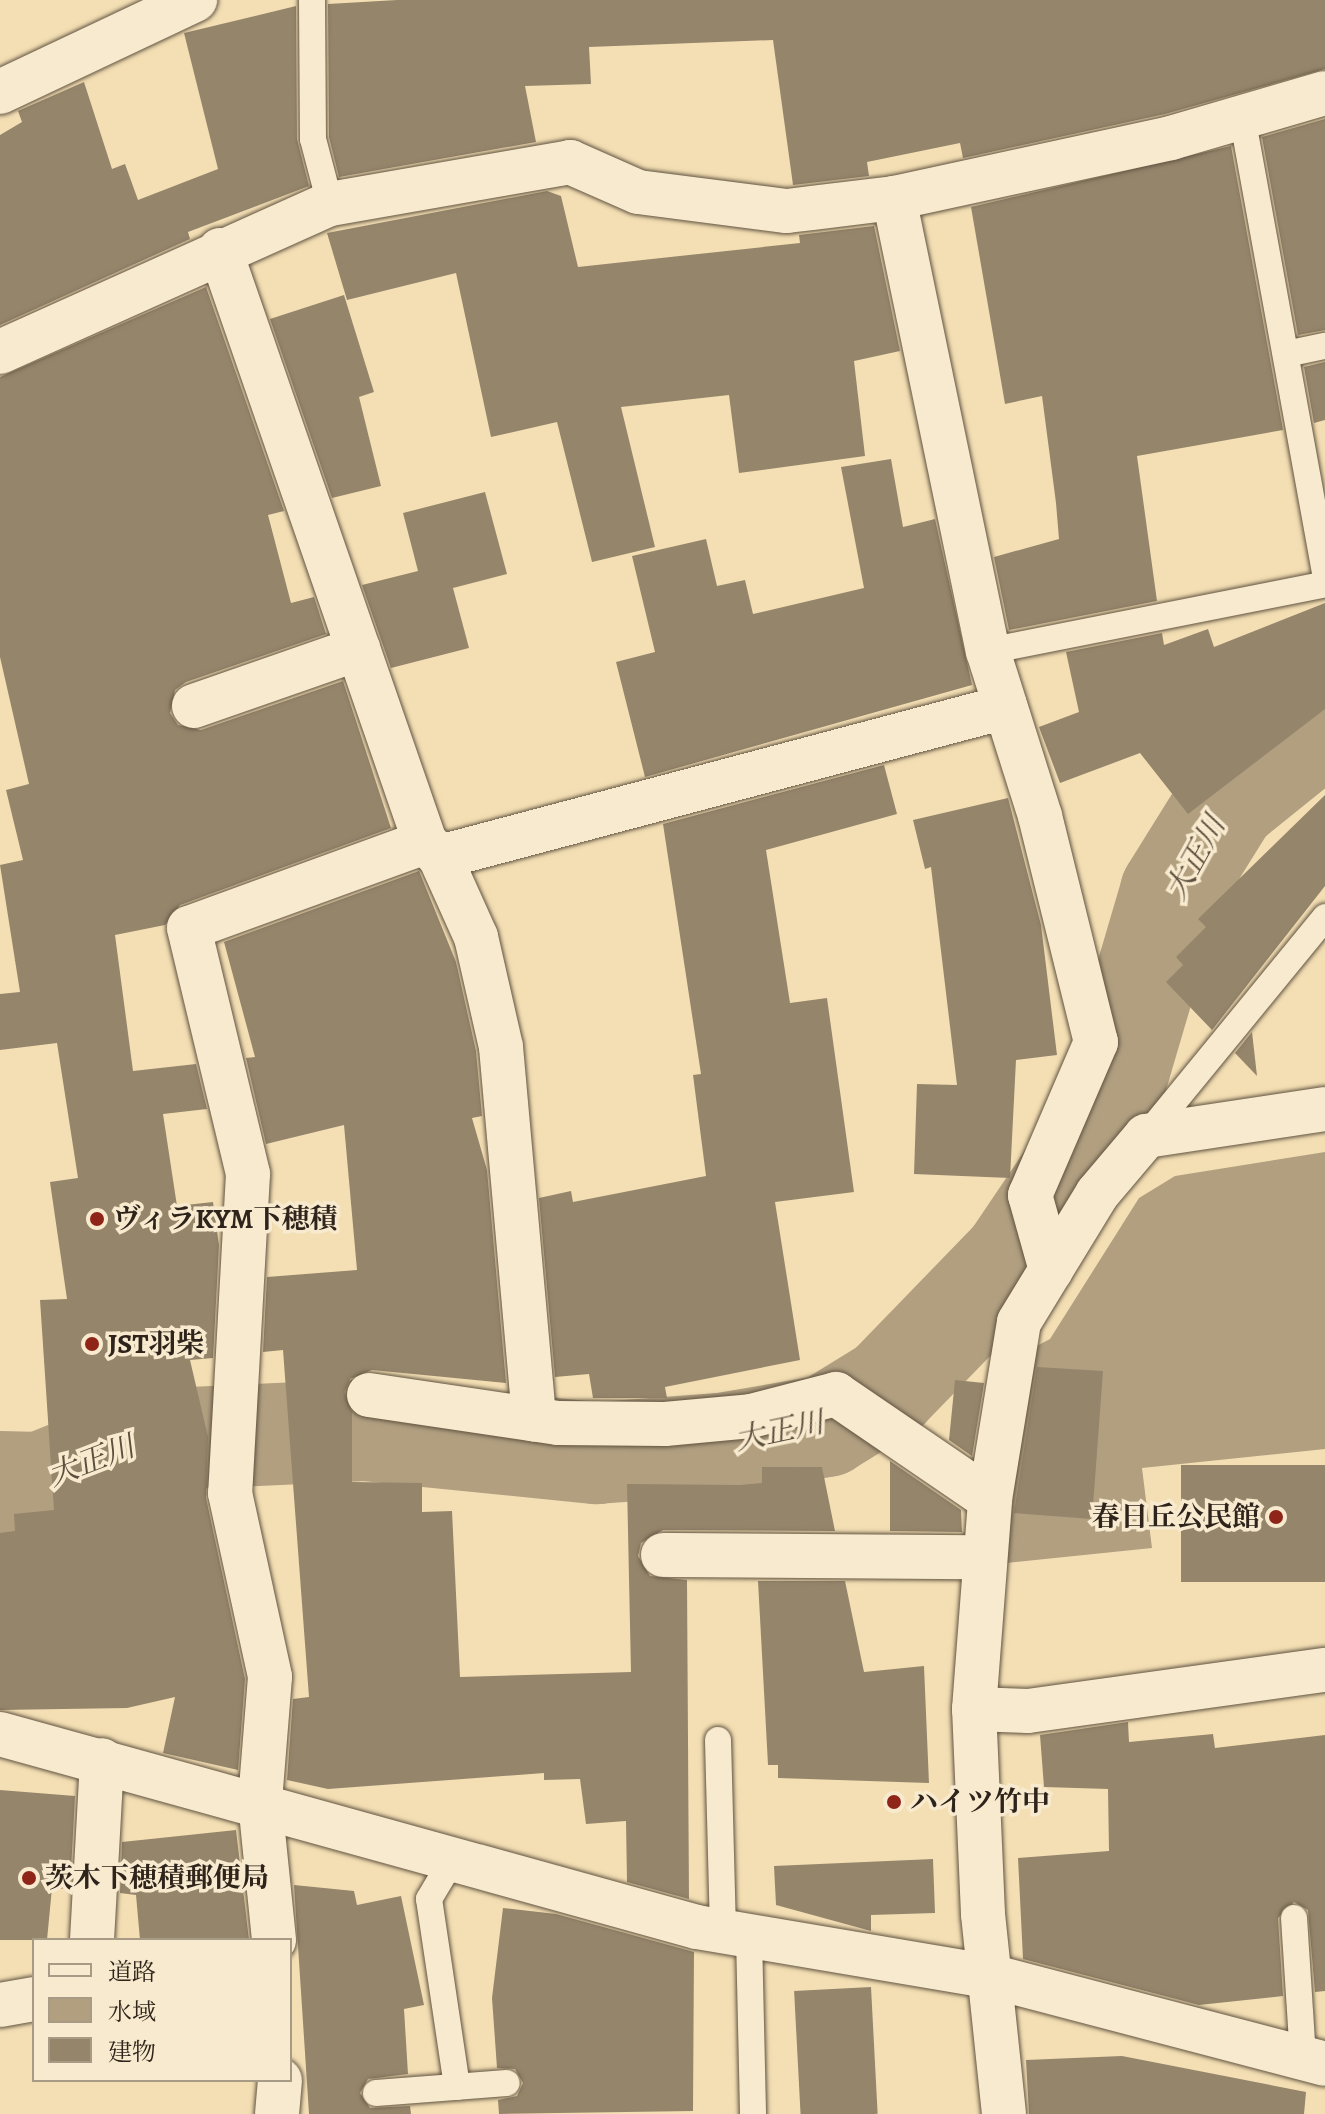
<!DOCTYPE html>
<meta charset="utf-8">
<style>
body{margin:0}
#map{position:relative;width:1325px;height:2114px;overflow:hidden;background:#f4dfb4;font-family:Alegreya,"Noto Serif JP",serif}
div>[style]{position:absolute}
.water>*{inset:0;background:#b19f80}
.river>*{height:102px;margin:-51px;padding:0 51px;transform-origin:51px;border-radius:51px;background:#b19f80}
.building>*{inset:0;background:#95856b;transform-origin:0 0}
.roads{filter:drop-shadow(0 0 2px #605341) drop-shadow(0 0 2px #605341)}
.service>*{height:26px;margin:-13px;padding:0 13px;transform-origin:13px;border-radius:13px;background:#f8eace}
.minor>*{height:44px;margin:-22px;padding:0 22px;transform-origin:22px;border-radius:22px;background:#f8eace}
.dots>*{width:22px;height:22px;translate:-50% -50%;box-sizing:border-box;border:4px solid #f8eace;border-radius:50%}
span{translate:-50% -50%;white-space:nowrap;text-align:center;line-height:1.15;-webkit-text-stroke:7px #f8eace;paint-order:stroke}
.poi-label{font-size:28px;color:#2e241b;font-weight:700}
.left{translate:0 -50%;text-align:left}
.right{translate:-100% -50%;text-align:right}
.water-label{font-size:30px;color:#5c4f3e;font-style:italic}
.legend{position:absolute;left:32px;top:1938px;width:260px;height:144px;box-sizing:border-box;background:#f8eace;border:2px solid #a79b86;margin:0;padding:10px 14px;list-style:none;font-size:24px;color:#2e241b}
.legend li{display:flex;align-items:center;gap:16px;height:40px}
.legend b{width:40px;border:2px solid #a79b86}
</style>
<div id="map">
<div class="water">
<div style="clip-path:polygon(1325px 1152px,1325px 1449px,1142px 1468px,1152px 1548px,1006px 1563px,1029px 1350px,1050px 1339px,1139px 1198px,1175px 1176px)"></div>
</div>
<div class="river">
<div style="left:0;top:1482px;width:41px;rotate:1.4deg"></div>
<div style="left:41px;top:1483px;width:113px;rotate:-22.3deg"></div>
<div style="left:146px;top:1440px;width:219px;rotate:-2.6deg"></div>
<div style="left:365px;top:1430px;width:233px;rotate:5.7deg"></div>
<div style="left:597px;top:1453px;width:124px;rotate:-4.2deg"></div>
<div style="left:721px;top:1444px;width:107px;rotate:-9.7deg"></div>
<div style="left:826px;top:1426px;width:73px;rotate:-31.5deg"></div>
<div style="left:888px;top:1388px;width:180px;rotate:-45.9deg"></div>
<div style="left:1013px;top:1259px;width:159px;rotate:-56deg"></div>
<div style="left:1102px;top:1127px;width:245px;rotate:-73.6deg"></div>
<div style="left:1171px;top:892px;width:106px;rotate:-58.1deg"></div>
<div style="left:1227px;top:802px;width:126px;rotate:-38.9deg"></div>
</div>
<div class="building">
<div style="clip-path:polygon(397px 0,1325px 0,1325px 69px,1165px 114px,963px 158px,960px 143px,867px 162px,869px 176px,793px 185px,773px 40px,589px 47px,591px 84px,525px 86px,536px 142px,339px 177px,329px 137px,328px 4px)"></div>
<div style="clip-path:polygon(296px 6px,297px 139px,309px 186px,188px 232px,190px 239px,0 325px,0 135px,22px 122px,18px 111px,84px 82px,112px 169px,125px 164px,138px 200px,218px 169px,184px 33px)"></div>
<div style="clip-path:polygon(1325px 119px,1325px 330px,1298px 335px,1262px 137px)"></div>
<div style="clip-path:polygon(1231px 146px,1283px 430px,1137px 456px,1157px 601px,1009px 630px,994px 557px,1059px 539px,1056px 503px,1042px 396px,1005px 404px,971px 207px)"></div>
<div style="clip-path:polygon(547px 191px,561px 196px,578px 267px,800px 243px,799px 235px,874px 226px,900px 351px,854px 361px,865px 456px,739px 473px,729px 395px,621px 407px,655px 547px,592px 562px,557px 422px,491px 437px,456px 273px,347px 300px,327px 233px)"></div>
<div style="clip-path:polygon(206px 287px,284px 511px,268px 515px,291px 603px,314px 597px,326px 634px,186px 682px,175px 690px,170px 713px,178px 725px,201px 730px,343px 681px,391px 828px,180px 905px,165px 925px,115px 935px,133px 1071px,196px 1064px,207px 1109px,163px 1114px,177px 1206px,213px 1202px,219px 1245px,213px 1358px,190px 1360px,208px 1437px,206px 1498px,245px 1679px,238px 1770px,163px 1753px,175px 1697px,127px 1708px,0 1710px,0 1533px,15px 1531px,14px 1514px,54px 1510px,40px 1300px,67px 1299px,50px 1182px,78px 1178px,57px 1043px,0 1050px,0 994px,20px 992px,0 865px,23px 860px,6px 790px,29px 784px,0 657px,0 377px)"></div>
<div style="clip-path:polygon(344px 295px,374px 392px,359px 397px,381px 486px,332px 498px,270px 319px)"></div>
<div style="clip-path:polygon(1325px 362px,1325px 420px,1314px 423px,1304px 367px)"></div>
<div style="clip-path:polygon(891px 459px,903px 527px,935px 519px,972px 685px,645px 777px,616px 662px,655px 652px,632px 556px,706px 539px,717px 586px,745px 580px,753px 614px,864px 588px,841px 467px)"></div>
<div style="clip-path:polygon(485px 492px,507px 574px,453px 588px,469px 648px,391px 668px,362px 585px,418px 571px,403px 513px)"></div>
<div style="clip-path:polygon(1325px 603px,1325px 709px,1188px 814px,1140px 753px,1060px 783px,1039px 727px,1079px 712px,1066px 652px,1162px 633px,1164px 645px,1208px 629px,1214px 647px)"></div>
<div style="clip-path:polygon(884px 765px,897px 814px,766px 850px,790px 1003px,827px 998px,854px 1192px,775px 1202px,800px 1360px,665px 1387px,667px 1398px,593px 1398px,589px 1374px,555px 1377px,539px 1198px,571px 1191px,573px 1202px,706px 1176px,693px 1075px,701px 1074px,663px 824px)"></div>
<div style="clip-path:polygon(1325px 795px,1325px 886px,1212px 1030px,1166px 982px,1183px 965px,1176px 957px,1206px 927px,1198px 919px)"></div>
<div style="clip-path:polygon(1008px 798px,1041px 925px,1057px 1055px,1016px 1060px,1010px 1178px,914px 1174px,917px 1084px,957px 1085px,931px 867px,925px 869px,913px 820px)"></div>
<div style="clip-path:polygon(419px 871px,456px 962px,476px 1051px,482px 1116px,472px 1118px,487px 1170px,506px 1383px,372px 1370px,350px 1379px,344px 1392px,352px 1412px,352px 1482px,422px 1483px,422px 1512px,452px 1511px,460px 1677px,631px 1672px,627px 1484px,740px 1485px,762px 1483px,762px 1467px,822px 1467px,835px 1531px,663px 1530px,641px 1543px,638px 1556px,650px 1576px,687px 1580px,689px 1899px,627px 1882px,626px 1821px,586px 1824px,580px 1779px,544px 1780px,544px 1773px,328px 1789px,287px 1780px,293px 1699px,309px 1697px,283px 1350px,263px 1352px,267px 1277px,357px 1270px,344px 1125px,266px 1144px,246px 1058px,255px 1057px,224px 942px)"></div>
<div style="clip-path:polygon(1252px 1032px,1257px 1076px,1235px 1053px)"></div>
<div style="clip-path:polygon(1037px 1367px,1103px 1371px,1092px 1519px,1014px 1513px)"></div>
<div style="clip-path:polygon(955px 1380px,984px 1383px,972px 1456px,949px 1440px)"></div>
<div style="clip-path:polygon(890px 1461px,961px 1510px,962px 1532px,890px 1531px)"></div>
<div style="left:1325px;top:1465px;width:117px;height:144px;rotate:90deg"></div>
<div style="clip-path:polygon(758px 1581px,845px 1581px,864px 1672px,924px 1666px,929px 1783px,778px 1778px,778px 1765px,768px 1765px)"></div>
<div style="clip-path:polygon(1128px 1722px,1129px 1742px,1213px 1734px,1215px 1748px,1325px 1735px,1325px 1991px,1315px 1992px,1308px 1910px,1294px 1902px,1278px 1918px,1283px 1996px,1199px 2005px,1023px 1959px,1018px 1858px,1109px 1851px,1108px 1789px,1044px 1787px,1040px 1735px)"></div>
<div style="clip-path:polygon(0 1790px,75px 1796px,70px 1889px,52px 1888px,47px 1940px,0 1940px)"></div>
<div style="clip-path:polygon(236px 1830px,249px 1940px,140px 1940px,136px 1895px,120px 1893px,122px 1842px)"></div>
<div style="clip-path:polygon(933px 1859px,935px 1913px,871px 1915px,871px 1931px,776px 1905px,774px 1866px)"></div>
<div style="clip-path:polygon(294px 1885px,354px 1891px,357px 1905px,401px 1896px,424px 2005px,404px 2009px,408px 2074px,368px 2079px,360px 2093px,370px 2108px,410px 2106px,411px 2114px,309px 2114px)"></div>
<div style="clip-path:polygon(503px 1908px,556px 1914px,694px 1952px,693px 2111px,499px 2114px,498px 2100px,517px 2096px,523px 2083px,515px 2069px,497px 2068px,492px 1998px)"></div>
<div style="left:871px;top:1987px;width:127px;height:77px;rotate:87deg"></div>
<div style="clip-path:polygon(1122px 2056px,1306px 2092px,1304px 2114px,1029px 2114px,1026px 2060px)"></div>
</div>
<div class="roads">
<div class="service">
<div style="left:312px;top:0;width:139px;rotate:89.6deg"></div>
<div style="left:313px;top:139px;width:67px;rotate:75.3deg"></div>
<div style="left:1242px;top:116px;width:463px;rotate:79.7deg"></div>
<div style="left:1286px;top:354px;width:40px;rotate:-12deg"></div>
<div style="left:988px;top:651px;width:344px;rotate:-11.2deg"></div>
<div style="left:1146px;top:1136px;width:283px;rotate:-50.7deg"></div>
<div style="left:718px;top:1740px;width:191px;rotate:88.5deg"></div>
<div style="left:454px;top:1857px;width:49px;rotate:120.8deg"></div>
<div style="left:429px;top:1899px;width:190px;rotate:81.5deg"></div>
<div style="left:1294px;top:1918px;width:140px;rotate:86.3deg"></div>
<div style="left:749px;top:1936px;width:178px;rotate:88.7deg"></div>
<div style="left:376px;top:2093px;width:131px;rotate:-4.4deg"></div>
</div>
<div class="minor">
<div style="left:0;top:92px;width:216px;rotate:-25.3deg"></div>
<div style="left:894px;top:198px;width:463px;rotate:78.3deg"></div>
<div style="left:988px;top:651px;width:173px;rotate:72.5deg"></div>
<div style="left:1040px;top:816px;width:233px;rotate:76.1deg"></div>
<div style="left:1096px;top:1042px;width:167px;rotate:113.3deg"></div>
<div style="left:1030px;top:1195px;width:78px;rotate:74.4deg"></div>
<div style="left:220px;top:250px;width:626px;rotate:70.9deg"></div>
<div style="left:425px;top:842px;width:251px;rotate:160deg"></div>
<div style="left:189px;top:928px;width:253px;rotate:76.5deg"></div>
<div style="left:248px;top:1174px;width:320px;rotate:93.2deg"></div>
<div style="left:230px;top:1493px;width:188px;rotate:77.7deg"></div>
<div style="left:270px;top:1677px;width:125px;rotate:94.6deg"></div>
<div style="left:260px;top:1802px;width:139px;rotate:84.2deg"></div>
<div style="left:0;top:352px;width:362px;rotate:-24.2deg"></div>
<div style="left:330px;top:204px;width:244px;rotate:-9.9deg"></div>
<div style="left:570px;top:162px;width:74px;rotate:23.8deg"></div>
<div style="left:638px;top:192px;width:150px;rotate:7.3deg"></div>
<div style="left:787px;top:211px;width:108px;rotate:-6.9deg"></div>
<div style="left:894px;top:198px;width:283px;rotate:-12.2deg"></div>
<div style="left:1171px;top:138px;width:160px;rotate:-16.3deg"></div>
<div style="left:194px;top:706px;width:174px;rotate:-19.2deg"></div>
<div style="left:425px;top:842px;width:21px;rotate:45deg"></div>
<div style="left:440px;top:857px;width:88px;rotate:65.8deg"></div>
<div style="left:476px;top:937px;width:113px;rotate:77.2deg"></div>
<div style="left:501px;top:1047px;width:374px;rotate:84.9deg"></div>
<div style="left:440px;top:857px;width:585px;rotate:-14.87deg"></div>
<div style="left:369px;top:1395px;width:191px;rotate:8.4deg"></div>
<div style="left:558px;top:1423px;width:107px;rotate:0.5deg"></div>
<div style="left:665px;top:1424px;width:86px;rotate:-5.3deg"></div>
<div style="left:751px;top:1416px;width:88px;rotate:-14.5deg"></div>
<div style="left:836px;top:1394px;width:186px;rotate:34.3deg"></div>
<div style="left:663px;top:1555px;width:322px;rotate:0.4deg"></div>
<div style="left:974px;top:1709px;width:54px;rotate:2.1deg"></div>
<div style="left:1028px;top:1711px;width:300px;rotate:-7.9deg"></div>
<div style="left:0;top:1734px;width:723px;rotate:15.48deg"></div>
<div style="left:697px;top:1927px;width:301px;rotate:9.6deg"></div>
<div style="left:994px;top:1977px;width:342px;rotate:14.7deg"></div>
<div style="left:92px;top:1940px;width:180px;rotate:-86.8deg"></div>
<div style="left:0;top:2005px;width:35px;rotate:-10deg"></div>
<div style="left:277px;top:2114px;width:34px;rotate:-85deg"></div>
<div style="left:1004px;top:2114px;width:201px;rotate:-96deg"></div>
<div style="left:983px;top:1914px;width:205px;rotate:-92.5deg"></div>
<div style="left:974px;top:1709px;width:211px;rotate:-85.6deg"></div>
<div style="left:990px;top:1499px;width:179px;rotate:-80.7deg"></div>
<div style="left:1019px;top:1322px;width:150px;rotate:-58.6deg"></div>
<div style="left:1097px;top:1194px;width:76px;rotate:-49.8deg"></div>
<div style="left:1146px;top:1136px;width:181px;rotate:-8.6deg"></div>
</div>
</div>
<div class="dots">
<div style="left:97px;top:1219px;background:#8f2418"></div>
<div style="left:92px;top:1344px;background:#8f2418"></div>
<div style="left:1276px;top:1517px;background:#8f2418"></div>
<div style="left:894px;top:1802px;background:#8f2418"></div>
<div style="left:29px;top:1878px;background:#8f2418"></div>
</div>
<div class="poi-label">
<span class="left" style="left:113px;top:1219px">ヴィラKYM下穂積</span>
<span class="left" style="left:108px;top:1344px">JST羽柴</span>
<span class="right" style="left:1260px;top:1517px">春日丘公民館</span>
<span class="left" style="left:910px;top:1802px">ハイツ竹中</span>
<span class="left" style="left:45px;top:1878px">茨木下穂積郵便局</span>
</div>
<div class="water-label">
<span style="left:1195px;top:858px;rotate:-61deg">大正川</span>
<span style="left:779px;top:1431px;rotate:-12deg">大正川</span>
<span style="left:91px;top:1461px;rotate:-21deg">大正川</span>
</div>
<ul class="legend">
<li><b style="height:10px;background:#f8eace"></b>道路</li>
<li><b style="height:22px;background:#b19f80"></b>水域</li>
<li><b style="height:22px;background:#95856b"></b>建物</li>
</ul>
</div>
